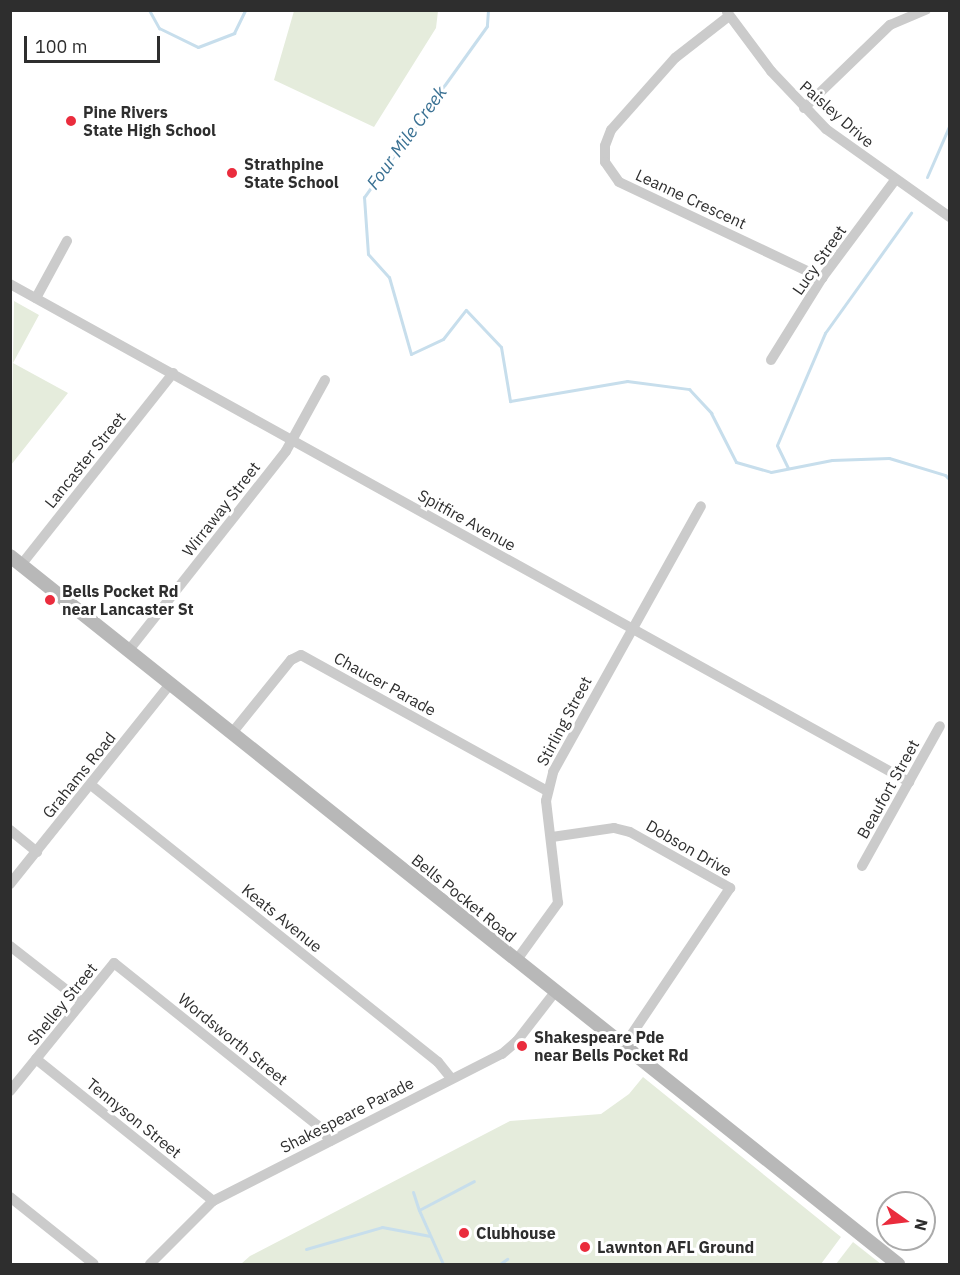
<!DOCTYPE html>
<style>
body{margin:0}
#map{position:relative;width:960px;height:1275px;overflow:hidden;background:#fff;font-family:"IBM Plex Sans",sans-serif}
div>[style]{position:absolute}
.green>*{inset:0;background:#e5ecdc}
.stream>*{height:3px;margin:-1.5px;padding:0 1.5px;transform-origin:1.5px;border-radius:1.5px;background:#c7deec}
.minor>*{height:10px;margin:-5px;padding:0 5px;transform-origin:5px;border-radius:5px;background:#cbcbcb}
.secondary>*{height:14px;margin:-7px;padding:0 7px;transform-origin:7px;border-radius:7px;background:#b8b8b8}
.dots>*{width:16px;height:16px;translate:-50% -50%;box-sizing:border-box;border:3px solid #fff;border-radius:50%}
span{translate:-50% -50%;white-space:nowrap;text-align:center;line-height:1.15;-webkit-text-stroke:6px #fff;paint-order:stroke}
.poi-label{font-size:16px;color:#2e2e2e;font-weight:700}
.left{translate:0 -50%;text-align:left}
.street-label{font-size:16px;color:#2e2e2e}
.water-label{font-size:18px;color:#3a7193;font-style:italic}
.frame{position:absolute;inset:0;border:12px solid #2e2e2e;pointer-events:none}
.north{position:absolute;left:876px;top:1191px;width:60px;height:60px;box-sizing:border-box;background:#fff;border:2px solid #ababab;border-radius:50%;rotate:104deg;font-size:16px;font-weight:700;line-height:24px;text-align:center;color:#2e2e2e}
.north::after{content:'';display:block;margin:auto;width:21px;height:27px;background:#ea2c3d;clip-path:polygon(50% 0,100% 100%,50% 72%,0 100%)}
.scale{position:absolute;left:24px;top:36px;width:136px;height:27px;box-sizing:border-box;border:3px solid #2e2e2e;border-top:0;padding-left:8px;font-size:18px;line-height:21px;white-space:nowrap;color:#2e2e2e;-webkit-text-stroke:4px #fff;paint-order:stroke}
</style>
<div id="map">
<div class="green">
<div style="clip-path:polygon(294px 11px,294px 10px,438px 11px,436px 28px,374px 127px,274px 80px)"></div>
<div style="clip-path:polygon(14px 301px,39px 315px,13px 363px,68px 393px,11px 465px)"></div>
<div style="clip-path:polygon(643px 1077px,841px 1237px,821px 1264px,241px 1264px,250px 1256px,510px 1121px,601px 1114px,629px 1094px)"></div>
<div style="clip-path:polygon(853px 1242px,881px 1264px,836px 1264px)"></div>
</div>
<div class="stream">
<div style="left:149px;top:10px;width:21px;rotate:61deg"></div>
<div style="left:159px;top:28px;width:43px;rotate:26deg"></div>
<div style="left:198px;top:47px;width:39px;rotate:-21deg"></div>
<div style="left:234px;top:33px;width:25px;rotate:-64deg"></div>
<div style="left:488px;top:10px;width:16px;rotate:94deg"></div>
<div style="left:487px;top:26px;width:211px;rotate:125.7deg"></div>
<div style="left:364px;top:197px;width:57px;rotate:86deg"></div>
<div style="left:368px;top:254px;width:31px;rotate:48deg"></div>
<div style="left:389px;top:277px;width:80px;rotate:74.1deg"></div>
<div style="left:411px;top:354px;width:35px;rotate:-25deg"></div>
<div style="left:443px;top:339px;width:37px;rotate:-52deg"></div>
<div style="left:466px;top:310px;width:51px;rotate:46.6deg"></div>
<div style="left:501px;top:347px;width:55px;rotate:80.5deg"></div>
<div style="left:510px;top:401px;width:119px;rotate:-9.7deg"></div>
<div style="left:627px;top:381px;width:63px;rotate:7.4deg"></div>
<div style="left:689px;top:389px;width:33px;rotate:47deg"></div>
<div style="left:711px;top:413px;width:55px;rotate:63deg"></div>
<div style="left:736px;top:462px;width:36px;rotate:16deg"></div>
<div style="left:771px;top:472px;width:62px;rotate:-11.1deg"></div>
<div style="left:832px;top:460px;width:57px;rotate:-2deg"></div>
<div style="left:889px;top:458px;width:59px;rotate:16.9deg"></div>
<div style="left:945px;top:475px;width:7px;rotate:45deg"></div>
<div style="left:927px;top:177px;width:58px;rotate:-66.5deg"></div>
<div style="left:788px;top:468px;width:25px;rotate:-116deg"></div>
<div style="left:777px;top:445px;width:122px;rotate:-66.8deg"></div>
<div style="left:825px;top:333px;width:148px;rotate:-54.4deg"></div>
<div style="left:413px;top:1192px;width:19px;rotate:72deg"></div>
<div style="left:306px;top:1249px;width:79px;rotate:-16.1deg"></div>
<div style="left:382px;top:1227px;width:49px;rotate:10.6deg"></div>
<div style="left:443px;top:1264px;width:59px;rotate:-114deg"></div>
<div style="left:419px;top:1210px;width:62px;rotate:-27.8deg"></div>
<div style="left:500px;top:1264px;width:9px;rotate:-36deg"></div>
</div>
<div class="minor">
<div style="left:727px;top:12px;width:74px;rotate:53.3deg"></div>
<div style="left:771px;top:71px;width:80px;rotate:46.5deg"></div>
<div style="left:826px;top:129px;width:152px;rotate:35.4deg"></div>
<div style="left:729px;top:16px;width:68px;rotate:142.1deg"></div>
<div style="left:675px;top:58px;width:96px;rotate:131.6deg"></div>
<div style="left:611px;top:130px;width:17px;rotate:111deg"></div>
<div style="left:605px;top:146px;width:16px;rotate:90deg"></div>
<div style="left:605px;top:162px;width:24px;rotate:55deg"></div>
<div style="left:619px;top:182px;width:225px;rotate:25.3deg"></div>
<div style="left:804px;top:108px;width:120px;rotate:-44deg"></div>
<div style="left:890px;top:25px;width:39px;rotate:-23deg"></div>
<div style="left:10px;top:284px;width:1028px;rotate:28.98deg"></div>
<div style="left:36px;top:298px;width:65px;rotate:-61.5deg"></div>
<div style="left:771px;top:360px;width:97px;rotate:-58.1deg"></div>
<div style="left:822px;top:278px;width:122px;rotate:-53.3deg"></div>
<div style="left:21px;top:565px;width:245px;rotate:-51.6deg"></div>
<div style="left:129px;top:650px;width:253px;rotate:-51.7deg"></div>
<div style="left:286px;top:451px;width:81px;rotate:-61.2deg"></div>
<div style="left:232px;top:733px;width:94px;rotate:-51.1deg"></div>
<div style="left:291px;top:660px;width:11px;rotate:-27deg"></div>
<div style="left:301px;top:655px;width:280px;rotate:28.9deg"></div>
<div style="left:91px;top:785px;width:444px;rotate:38.6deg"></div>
<div style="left:438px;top:1062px;width:21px;rotate:51deg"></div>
<div style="left:10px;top:830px;width:35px;rotate:39deg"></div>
<div style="left:552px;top:837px;width:63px;rotate:-8.3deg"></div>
<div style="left:614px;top:828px;width:16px;rotate:14deg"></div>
<div style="left:630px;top:832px;width:115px;rotate:29.2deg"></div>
<div style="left:730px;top:888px;width:190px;rotate:123.9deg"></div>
<div style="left:862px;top:866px;width:160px;rotate:-60.9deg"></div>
<div style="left:10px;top:884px;width:256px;rotate:-51.3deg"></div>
<div style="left:10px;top:946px;width:91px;rotate:37.9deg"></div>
<div style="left:516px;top:961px;width:72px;rotate:-54.1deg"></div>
<div style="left:558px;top:903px;width:103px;rotate:-96.7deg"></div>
<div style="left:546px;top:801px;width:30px;rotate:-76deg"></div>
<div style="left:553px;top:772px;width:304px;rotate:-60.9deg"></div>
<div style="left:36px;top:1059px;width:227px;rotate:38.7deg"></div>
<div style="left:10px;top:1091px;width:165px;rotate:-50.9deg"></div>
<div style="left:114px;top:963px;width:260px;rotate:38.6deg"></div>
<div style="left:317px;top:1125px;width:21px;rotate:49deg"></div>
<div style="left:10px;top:1197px;width:107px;rotate:38.6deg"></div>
<div style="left:150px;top:1264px;width:89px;rotate:-45deg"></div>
<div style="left:213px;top:1201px;width:324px;rotate:-27deg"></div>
<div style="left:502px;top:1054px;width:20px;rotate:-41deg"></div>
<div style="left:517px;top:1041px;width:62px;rotate:-52.2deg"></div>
</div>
<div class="secondary">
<div style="left:10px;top:556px;width:1136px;rotate:38.57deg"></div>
</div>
<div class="dots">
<div style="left:71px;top:121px;background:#ea2c3d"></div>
<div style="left:232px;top:173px;background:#ea2c3d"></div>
<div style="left:50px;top:600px;background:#ea2c3d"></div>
<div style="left:522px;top:1046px;background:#ea2c3d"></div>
<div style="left:464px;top:1233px;background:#ea2c3d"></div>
<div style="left:585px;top:1247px;background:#ea2c3d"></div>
</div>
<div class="poi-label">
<span class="left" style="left:83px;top:121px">Pine Rivers<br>State High School</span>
<span class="left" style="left:244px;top:173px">Strathpine<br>State School</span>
<span class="left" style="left:62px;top:600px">Bells Pocket Rd<br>near Lancaster St</span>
<span class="left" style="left:534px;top:1046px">Shakespeare Pde<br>near Bells Pocket Rd</span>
<span class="left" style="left:476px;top:1233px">Clubhouse</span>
<span class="left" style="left:597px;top:1247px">Lawnton AFL Ground</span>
</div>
<div class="street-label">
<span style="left:837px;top:114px;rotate:41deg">Paisley Drive</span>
<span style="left:691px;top:199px;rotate:25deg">Leanne Crescent</span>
<span style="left:819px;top:260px;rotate:-55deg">Lucy Street</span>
<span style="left:85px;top:460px;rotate:-51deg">Lancaster Street</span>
<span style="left:221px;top:509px;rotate:-52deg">Wirraway Street</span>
<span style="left:467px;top:520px;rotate:29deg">Spitfire Avenue</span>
<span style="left:385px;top:684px;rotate:29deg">Chaucer Parade</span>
<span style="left:564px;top:721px;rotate:-62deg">Stirling Street</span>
<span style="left:79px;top:775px;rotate:-51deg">Grahams Road</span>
<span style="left:888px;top:789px;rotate:-61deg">Beaufort Street</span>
<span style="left:689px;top:848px;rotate:30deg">Dobson Drive</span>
<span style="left:464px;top:898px;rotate:39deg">Bells Pocket Road</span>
<span style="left:282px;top:918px;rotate:39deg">Keats Avenue</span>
<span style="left:62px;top:1004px;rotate:-51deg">Shelley Street</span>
<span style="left:233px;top:1039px;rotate:39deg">Wordsworth Street</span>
<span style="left:347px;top:1115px;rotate:-27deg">Shakespeare Parade</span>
<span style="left:134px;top:1118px;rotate:39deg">Tennyson Street</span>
</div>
<div class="water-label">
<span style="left:407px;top:138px;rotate:-54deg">Four Mile Creek</span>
</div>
<div class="frame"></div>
<div class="north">N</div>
<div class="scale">100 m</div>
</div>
